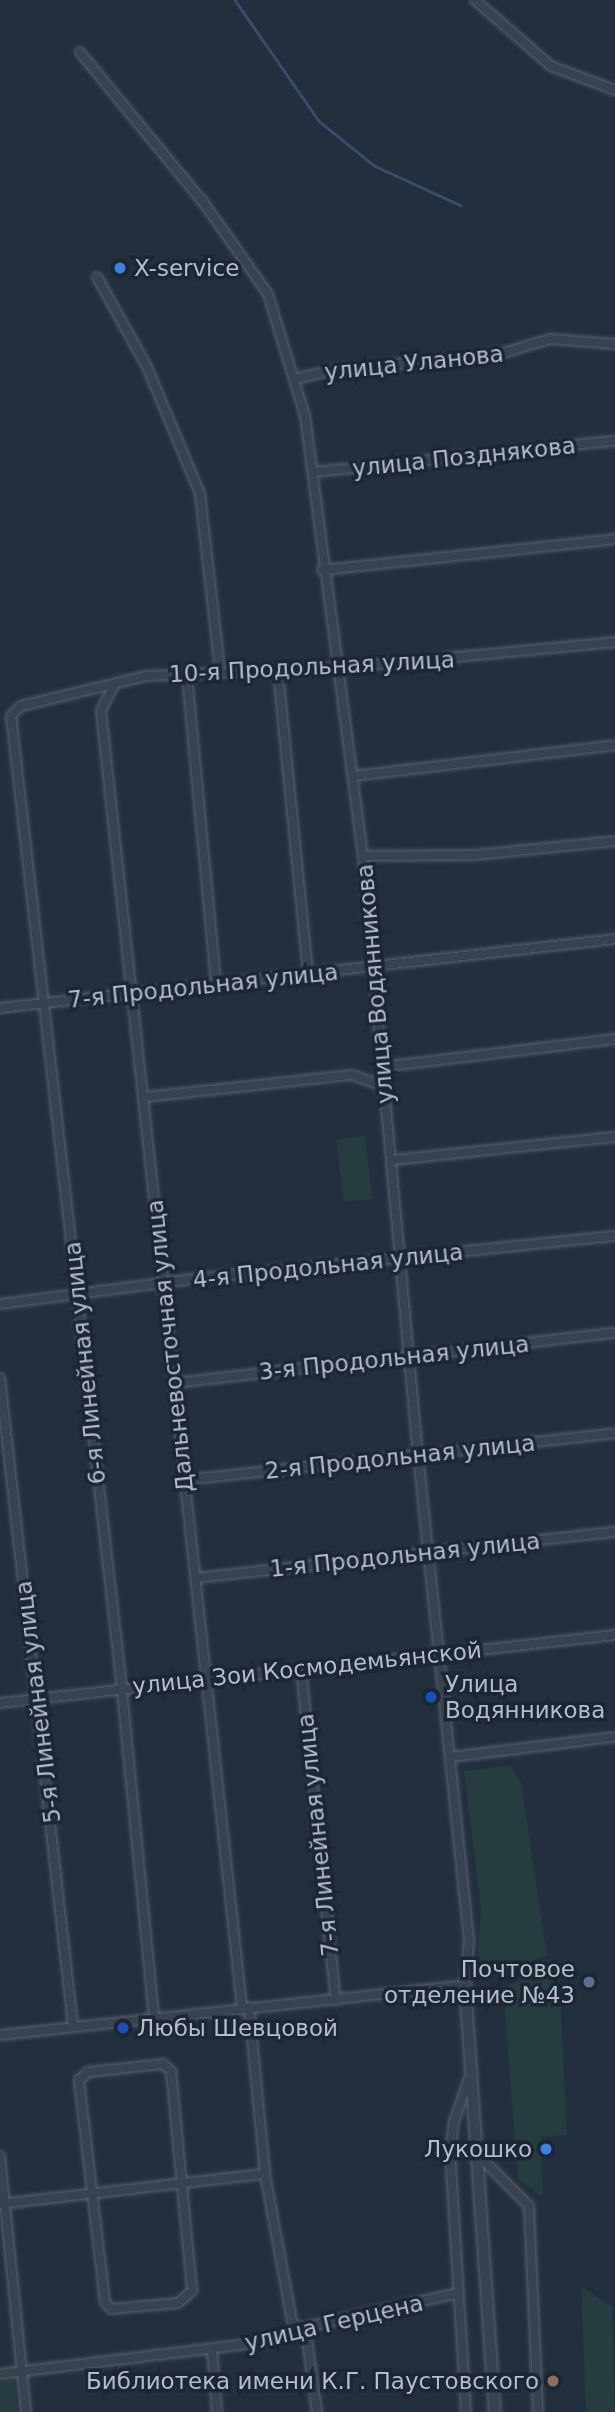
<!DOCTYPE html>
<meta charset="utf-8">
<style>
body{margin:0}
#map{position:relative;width:615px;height:2412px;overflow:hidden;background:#242f3e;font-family:"DejaVu Sans",sans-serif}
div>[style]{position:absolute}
.green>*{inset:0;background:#263c3f;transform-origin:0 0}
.stream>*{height:2.5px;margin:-1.25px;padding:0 1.25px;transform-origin:1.25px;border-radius:1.25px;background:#394c67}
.roads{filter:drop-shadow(0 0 2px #565f6c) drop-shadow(0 0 2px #565f6c)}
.minor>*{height:8px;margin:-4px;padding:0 4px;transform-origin:4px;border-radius:4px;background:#38414e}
.tertiary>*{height:10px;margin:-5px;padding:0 5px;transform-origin:5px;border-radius:5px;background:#38414e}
.dots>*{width:19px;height:19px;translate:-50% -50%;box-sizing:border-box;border:4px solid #1d2633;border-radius:50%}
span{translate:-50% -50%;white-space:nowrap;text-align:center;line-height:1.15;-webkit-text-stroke:7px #1d2633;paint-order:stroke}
.poi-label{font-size:23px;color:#b4bcc9}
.left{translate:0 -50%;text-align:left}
.right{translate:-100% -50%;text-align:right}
.street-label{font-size:23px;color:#b4bcc9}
</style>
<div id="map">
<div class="green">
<div style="left:365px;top:1136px;width:63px;height:29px;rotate:83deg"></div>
<div style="clip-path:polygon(511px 1766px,521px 1783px,547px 1956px,487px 1975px,477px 1969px,481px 1908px,464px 1771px)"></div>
<div style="clip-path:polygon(559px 1967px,567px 2135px,541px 2137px,543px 2197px,518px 2180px,503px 1987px)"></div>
<div style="clip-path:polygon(581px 2286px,612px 2307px,615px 2412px,586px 2412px)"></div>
<div style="clip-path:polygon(14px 2380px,17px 2412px,0 2412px,0 2381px)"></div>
</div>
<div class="stream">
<div style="left:235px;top:0;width:147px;rotate:55.2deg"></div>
<div style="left:319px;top:121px;width:72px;rotate:38.8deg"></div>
<div style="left:375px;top:166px;width:94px;rotate:24.6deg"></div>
</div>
<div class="roads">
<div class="minor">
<div style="left:475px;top:0;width:101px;rotate:41deg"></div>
<div style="left:551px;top:66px;width:68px;rotate:20.6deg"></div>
<div style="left:97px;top:277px;width:103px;rotate:60.9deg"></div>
<div style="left:147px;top:367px;width:138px;rotate:67.3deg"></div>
<div style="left:200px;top:494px;width:177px;rotate:83.5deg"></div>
<div style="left:295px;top:379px;width:39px;rotate:-13deg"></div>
<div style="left:333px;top:370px;width:164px;rotate:-5.3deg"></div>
<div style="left:496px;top:355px;width:56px;rotate:-16.5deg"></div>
<div style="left:550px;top:339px;width:65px;rotate:4.4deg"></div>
<div style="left:313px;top:472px;width:304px;rotate:-5.9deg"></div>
<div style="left:322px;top:570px;width:295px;rotate:-6deg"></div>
<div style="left:278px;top:672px;width:303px;rotate:84.3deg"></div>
<div style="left:187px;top:676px;width:307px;rotate:84.6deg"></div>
<div style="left:113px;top:687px;width:27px;rotate:117deg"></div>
<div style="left:101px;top:711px;width:1304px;rotate:83.79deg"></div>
<div style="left:353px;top:776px;width:264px;rotate:-6.7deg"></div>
<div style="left:363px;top:856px;width:112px;rotate:-0.5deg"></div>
<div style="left:475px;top:855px;width:141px;rotate:-5.7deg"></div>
<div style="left:0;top:1008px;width:619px;rotate:-6.4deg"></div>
<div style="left:145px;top:1097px;width:208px;rotate:-6.1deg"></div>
<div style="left:352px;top:1075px;width:28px;rotate:19deg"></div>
<div style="left:378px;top:1084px;width:21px;rotate:-59deg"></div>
<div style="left:389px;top:1066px;width:228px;rotate:-6.8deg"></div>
<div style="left:392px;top:1160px;width:224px;rotate:-5.9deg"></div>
<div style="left:0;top:1304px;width:202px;rotate:-7.4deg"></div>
<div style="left:200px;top:1278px;width:417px;rotate:-5.8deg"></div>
<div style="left:0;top:1378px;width:652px;rotate:83.57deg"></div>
<div style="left:174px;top:1383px;width:444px;rotate:-6.5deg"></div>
<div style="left:184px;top:1480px;width:434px;rotate:-6.2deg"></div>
<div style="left:196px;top:1578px;width:422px;rotate:-6.3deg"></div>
<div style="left:301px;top:1669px;width:333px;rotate:84deg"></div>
<div style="left:0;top:1703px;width:619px;rotate:-6.31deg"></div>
<div style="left:451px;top:1757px;width:165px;rotate:-7deg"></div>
<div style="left:249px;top:2007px;width:168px;rotate:84.5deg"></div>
<div style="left:265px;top:2174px;width:149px;rotate:79.6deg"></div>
<div style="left:292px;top:2321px;width:23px;rotate:50deg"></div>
<div style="left:307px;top:2339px;width:74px;rotate:82.2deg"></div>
<div style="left:154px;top:2017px;width:331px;rotate:-95.6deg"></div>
<div style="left:122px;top:1688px;width:978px;rotate:-96.51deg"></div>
<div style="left:11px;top:716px;width:14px;rotate:-45deg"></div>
<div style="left:21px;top:706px;width:129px;rotate:-13.5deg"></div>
<div style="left:146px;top:676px;width:194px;rotate:-2.4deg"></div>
<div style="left:340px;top:668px;width:276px;rotate:-5.4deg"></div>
<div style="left:0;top:2035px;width:468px;rotate:-6.1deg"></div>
<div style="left:465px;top:1985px;width:45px;rotate:-84.9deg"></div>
<div style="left:469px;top:1940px;width:488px;rotate:-96deg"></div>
<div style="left:418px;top:1455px;width:602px;rotate:-95.25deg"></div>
<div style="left:363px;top:856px;width:444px;rotate:-97.5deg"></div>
<div style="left:305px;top:416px;width:127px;rotate:-106.9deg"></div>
<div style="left:268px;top:294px;width:113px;rotate:-125.2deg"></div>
<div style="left:203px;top:202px;width:194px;rotate:-129.4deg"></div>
<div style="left:163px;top:2064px;width:11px;rotate:41deg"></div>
<div style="left:171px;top:2071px;width:221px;rotate:84.5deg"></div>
<div style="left:192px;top:2291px;width:18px;rotate:139deg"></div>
<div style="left:178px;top:2303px;width:67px;rotate:174.9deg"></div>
<div style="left:111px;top:2309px;width:9px;rotate:-131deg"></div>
<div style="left:105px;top:2302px;width:224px;rotate:-96.7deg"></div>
<div style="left:79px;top:2080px;width:12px;rotate:-42deg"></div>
<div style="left:88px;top:2072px;width:75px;rotate:-6.1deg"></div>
<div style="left:476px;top:2153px;width:75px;rotate:45deg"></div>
<div style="left:529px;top:2206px;width:206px;rotate:87.5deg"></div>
<div style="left:0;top:2156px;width:257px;rotate:84.2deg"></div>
<div style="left:0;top:2204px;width:267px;rotate:-6.5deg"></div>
<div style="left:212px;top:2350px;width:62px;rotate:85.4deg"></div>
<div style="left:0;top:2374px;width:274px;rotate:-6.9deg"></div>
<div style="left:272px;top:2341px;width:27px;rotate:-27deg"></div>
<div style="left:296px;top:2329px;width:167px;rotate:-12.5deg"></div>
<div style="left:466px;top:2412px;width:259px;rotate:-93.5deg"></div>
<div style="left:450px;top:2153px;width:31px;rotate:-83deg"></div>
<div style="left:454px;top:2122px;width:46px;rotate:-71.2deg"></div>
</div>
<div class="tertiary">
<div style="left:465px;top:1985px;width:428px;rotate:86deg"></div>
</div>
</div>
<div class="dots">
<div style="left:120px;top:268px;background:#3f7fe0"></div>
<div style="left:431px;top:1697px;background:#1a4fb4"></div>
<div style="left:589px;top:1982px;background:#5c6f8a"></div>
<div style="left:123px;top:2028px;background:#1a4fb4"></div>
<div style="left:546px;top:2149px;background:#3f7fe0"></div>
<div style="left:553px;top:2381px;background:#8d6e63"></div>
</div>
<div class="poi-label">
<span class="left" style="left:134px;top:268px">X-service</span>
<span class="left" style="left:445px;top:1697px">Улица<br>Водянникова</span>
<span class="right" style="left:575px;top:1982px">Почтовое<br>отделение №43</span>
<span class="left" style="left:137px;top:2028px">Любы Шевцовой</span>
<span class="right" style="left:532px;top:2149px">Лукошко</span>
<span class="right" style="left:539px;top:2381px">Библиотека имени К.Г. Паустовского</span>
</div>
<div class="street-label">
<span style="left:414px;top:363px;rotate:-6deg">улица Уланова</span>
<span style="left:464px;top:457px;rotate:-6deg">улица Позднякова</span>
<span style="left:312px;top:667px;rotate:-3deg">10-я Продольная улица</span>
<span style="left:375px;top:984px;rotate:-95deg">улица Водянникова</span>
<span style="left:203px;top:986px;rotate:-6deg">7-я Продольная улица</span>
<span style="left:328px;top:1266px;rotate:-6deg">4-я Продольная улица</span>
<span style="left:170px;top:1346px;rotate:-96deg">Дальневосточная улица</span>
<span style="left:394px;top:1358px;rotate:-6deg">3-я Продольная улица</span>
<span style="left:85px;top:1363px;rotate:-96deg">6-я Линейная улица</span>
<span style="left:400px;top:1457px;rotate:-6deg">2-я Продольная улица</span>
<span style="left:405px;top:1555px;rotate:-6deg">1-я Продольная улица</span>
<span style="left:307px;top:1668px;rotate:-6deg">улица Зои Космодемьянской</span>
<span style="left:38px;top:1702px;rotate:-97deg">5-я Линейная улица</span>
<span style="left:318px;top:1835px;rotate:-96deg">7-я Линейная улица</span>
<span style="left:334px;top:2323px;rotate:-13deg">улица Герцена</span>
</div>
</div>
